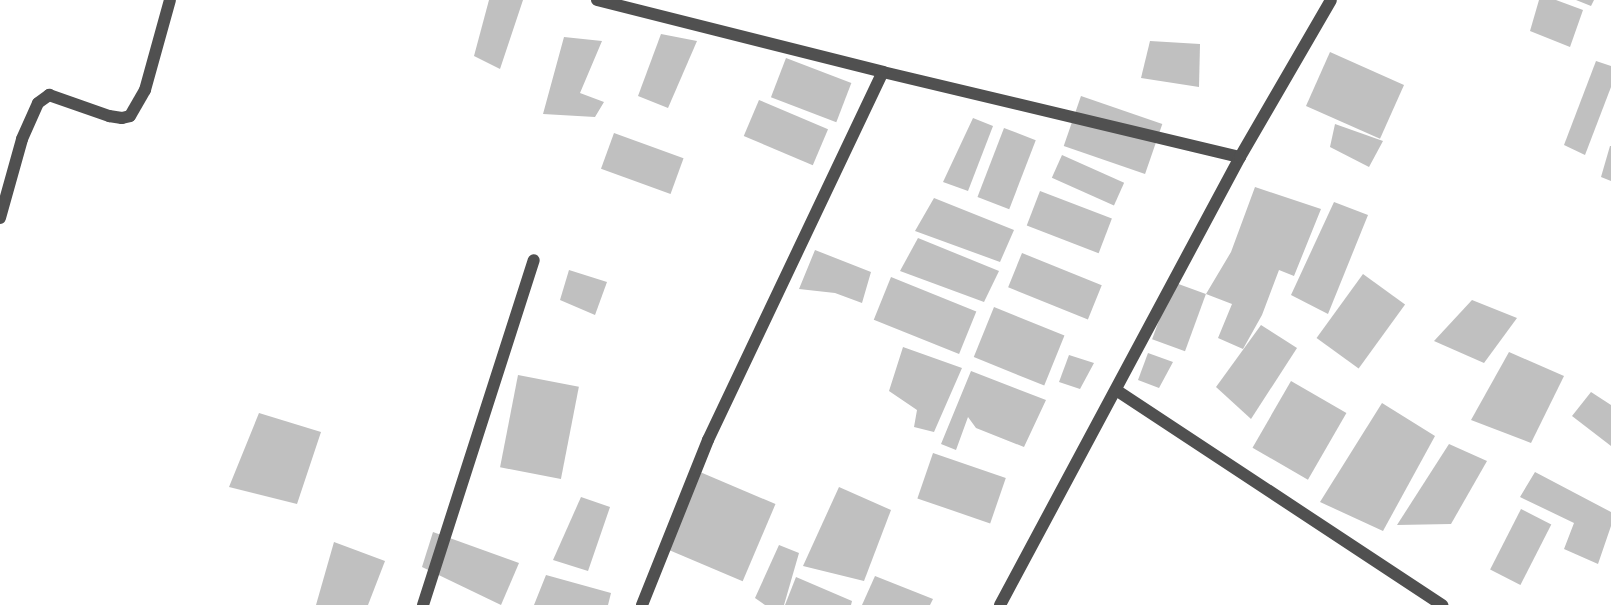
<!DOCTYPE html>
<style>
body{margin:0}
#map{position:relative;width:1611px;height:605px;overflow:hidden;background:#fff;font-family:"Fira Sans",sans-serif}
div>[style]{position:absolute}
.building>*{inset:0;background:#c0c0c0;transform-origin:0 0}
.street>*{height:12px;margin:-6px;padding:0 6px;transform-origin:6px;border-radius:6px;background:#505050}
span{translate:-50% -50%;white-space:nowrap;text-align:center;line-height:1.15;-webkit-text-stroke:4.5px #fff;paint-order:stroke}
</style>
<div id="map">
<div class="building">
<div style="clip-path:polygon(489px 0,523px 0,500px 69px,474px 56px)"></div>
<div style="clip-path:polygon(1539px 0,1556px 0,1583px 10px,1570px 47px,1530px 31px)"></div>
<div style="clip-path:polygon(1576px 0,1594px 0,1591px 6px)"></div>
<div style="clip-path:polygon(661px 34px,697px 41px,668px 108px,638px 96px)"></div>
<div style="clip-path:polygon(564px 37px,602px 41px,580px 93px,604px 102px,595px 117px,543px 114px)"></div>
<div style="clip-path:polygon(1150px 41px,1200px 44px,1199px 87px,1141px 78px)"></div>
<div style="left:1330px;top:52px;width:81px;height:59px;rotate:24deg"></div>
<div style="left:786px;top:58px;width:70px;height:42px;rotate:21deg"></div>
<div style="clip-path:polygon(1596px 61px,1611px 66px,1611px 87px,1585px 155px,1564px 145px)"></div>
<div style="left:1081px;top:96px;width:86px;height:53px;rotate:19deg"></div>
<div style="left:759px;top:100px;width:75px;height:39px;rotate:23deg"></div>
<div style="clip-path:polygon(973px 118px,993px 126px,968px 191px,943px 182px)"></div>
<div style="clip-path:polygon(1335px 124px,1383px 141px,1369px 167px,1330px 147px)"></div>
<div style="left:1004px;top:128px;width:34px;height:74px;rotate:21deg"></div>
<div style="left:614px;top:133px;width:74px;height:38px;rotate:20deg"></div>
<div style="clip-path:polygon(1610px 146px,1611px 146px,1611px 181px,1601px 177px)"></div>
<div style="left:1062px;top:155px;width:68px;height:25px;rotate:24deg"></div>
<div style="clip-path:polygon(1255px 187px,1321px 209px,1294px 276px,1279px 270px,1262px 315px,1243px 349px,1218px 338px,1232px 304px,1206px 294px,1231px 252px)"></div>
<div style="left:1040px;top:191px;width:77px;height:37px;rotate:21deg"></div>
<div style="clip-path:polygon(934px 198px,1014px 230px,1000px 262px,915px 231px)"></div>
<div style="clip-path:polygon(1334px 202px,1368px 215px,1328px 314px,1291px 295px)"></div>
<div style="clip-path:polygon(918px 238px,999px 271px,984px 302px,900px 271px)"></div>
<div style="clip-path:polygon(815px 250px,871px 272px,862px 303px,835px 293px,799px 289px)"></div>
<div style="left:1022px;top:253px;width:86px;height:37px;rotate:22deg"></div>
<div style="clip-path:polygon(569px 270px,607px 282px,595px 315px,560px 300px)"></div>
<div style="left:1363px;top:274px;width:52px;height:79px;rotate:36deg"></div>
<div style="left:891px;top:277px;width:92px;height:46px;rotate:22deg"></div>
<div style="left:1173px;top:282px;width:35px;height:61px;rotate:20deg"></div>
<div style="clip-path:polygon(1472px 300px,1517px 318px,1484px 363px,1434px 341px)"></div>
<div style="left:994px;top:307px;width:76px;height:54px;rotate:22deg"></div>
<div style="clip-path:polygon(1261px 325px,1297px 348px,1251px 419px,1216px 387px)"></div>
<div style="clip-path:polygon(903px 347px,962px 368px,934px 432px,914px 427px,917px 410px,889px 391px)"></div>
<div style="clip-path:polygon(1509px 352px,1564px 376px,1531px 443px,1471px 420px)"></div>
<div style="clip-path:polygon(1148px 353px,1173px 362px,1159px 388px,1138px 380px)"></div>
<div style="clip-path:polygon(1069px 355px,1094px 363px,1080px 389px,1059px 382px)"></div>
<div style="clip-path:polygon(971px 371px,1046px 400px,1024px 447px,976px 428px,968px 417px,956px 450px,941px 444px)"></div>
<div style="left:518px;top:375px;width:62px;height:94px;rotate:11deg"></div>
<div style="left:1291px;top:381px;width:64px;height:77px;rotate:30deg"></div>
<div style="clip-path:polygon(1591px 392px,1611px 405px,1611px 446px,1572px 416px)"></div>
<div style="clip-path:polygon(1382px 403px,1435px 436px,1383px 531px,1320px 502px)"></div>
<div style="clip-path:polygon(259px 413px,321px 432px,297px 504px,229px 487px)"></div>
<div style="clip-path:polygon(1449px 444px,1487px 461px,1451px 524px,1397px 525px)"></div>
<div style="left:933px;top:453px;width:77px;height:48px;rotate:19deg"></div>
<div style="left:700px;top:472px;width:82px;height:84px;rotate:23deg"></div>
<div style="clip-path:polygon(1535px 472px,1611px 512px,1611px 526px,1598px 564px,1564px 549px,1574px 523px,1520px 497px)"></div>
<div style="clip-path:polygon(839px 487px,891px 510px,864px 581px,803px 566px)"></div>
<div style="clip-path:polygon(581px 497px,610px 507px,588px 571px,553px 560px)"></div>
<div style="left:1521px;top:509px;width:34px;height:68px;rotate:27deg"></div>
<div style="clip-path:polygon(433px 532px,519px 563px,501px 605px,422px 567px)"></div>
<div style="clip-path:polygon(334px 542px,385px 561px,368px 605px,316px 605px)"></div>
<div style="clip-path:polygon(779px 545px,799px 553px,784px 605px,765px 605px,755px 598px)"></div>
<div style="clip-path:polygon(546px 575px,611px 593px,608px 605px,534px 605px)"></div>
<div style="clip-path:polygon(875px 576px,933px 599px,930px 605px,862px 605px)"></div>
<div style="clip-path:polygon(796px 577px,852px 601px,851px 605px,785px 605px)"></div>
</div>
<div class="street">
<div style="left:597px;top:0;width:295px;rotate:14.1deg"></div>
<div style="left:883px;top:72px;width:367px;rotate:13.4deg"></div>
<div style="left:0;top:218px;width:82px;rotate:-74.4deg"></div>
<div style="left:22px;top:139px;width:39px;rotate:-66deg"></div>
<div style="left:38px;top:103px;width:14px;rotate:-36deg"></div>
<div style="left:49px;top:95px;width:64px;rotate:19.3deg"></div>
<div style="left:109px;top:116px;width:13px;rotate:9deg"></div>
<div style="left:122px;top:118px;width:8px;rotate:-14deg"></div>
<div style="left:130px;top:116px;width:30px;rotate:-60deg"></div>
<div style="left:145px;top:90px;width:93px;rotate:-74.5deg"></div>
<div style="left:1116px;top:390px;width:391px;rotate:33.4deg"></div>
<div style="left:423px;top:605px;width:362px;rotate:-72.2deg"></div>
<div style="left:642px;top:605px;width:178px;rotate:-68.2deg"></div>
<div style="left:708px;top:440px;width:407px;rotate:-64.6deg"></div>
<div style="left:1000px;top:605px;width:508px;rotate:-61.82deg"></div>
<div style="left:1240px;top:157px;width:181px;rotate:-59.9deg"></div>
</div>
</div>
